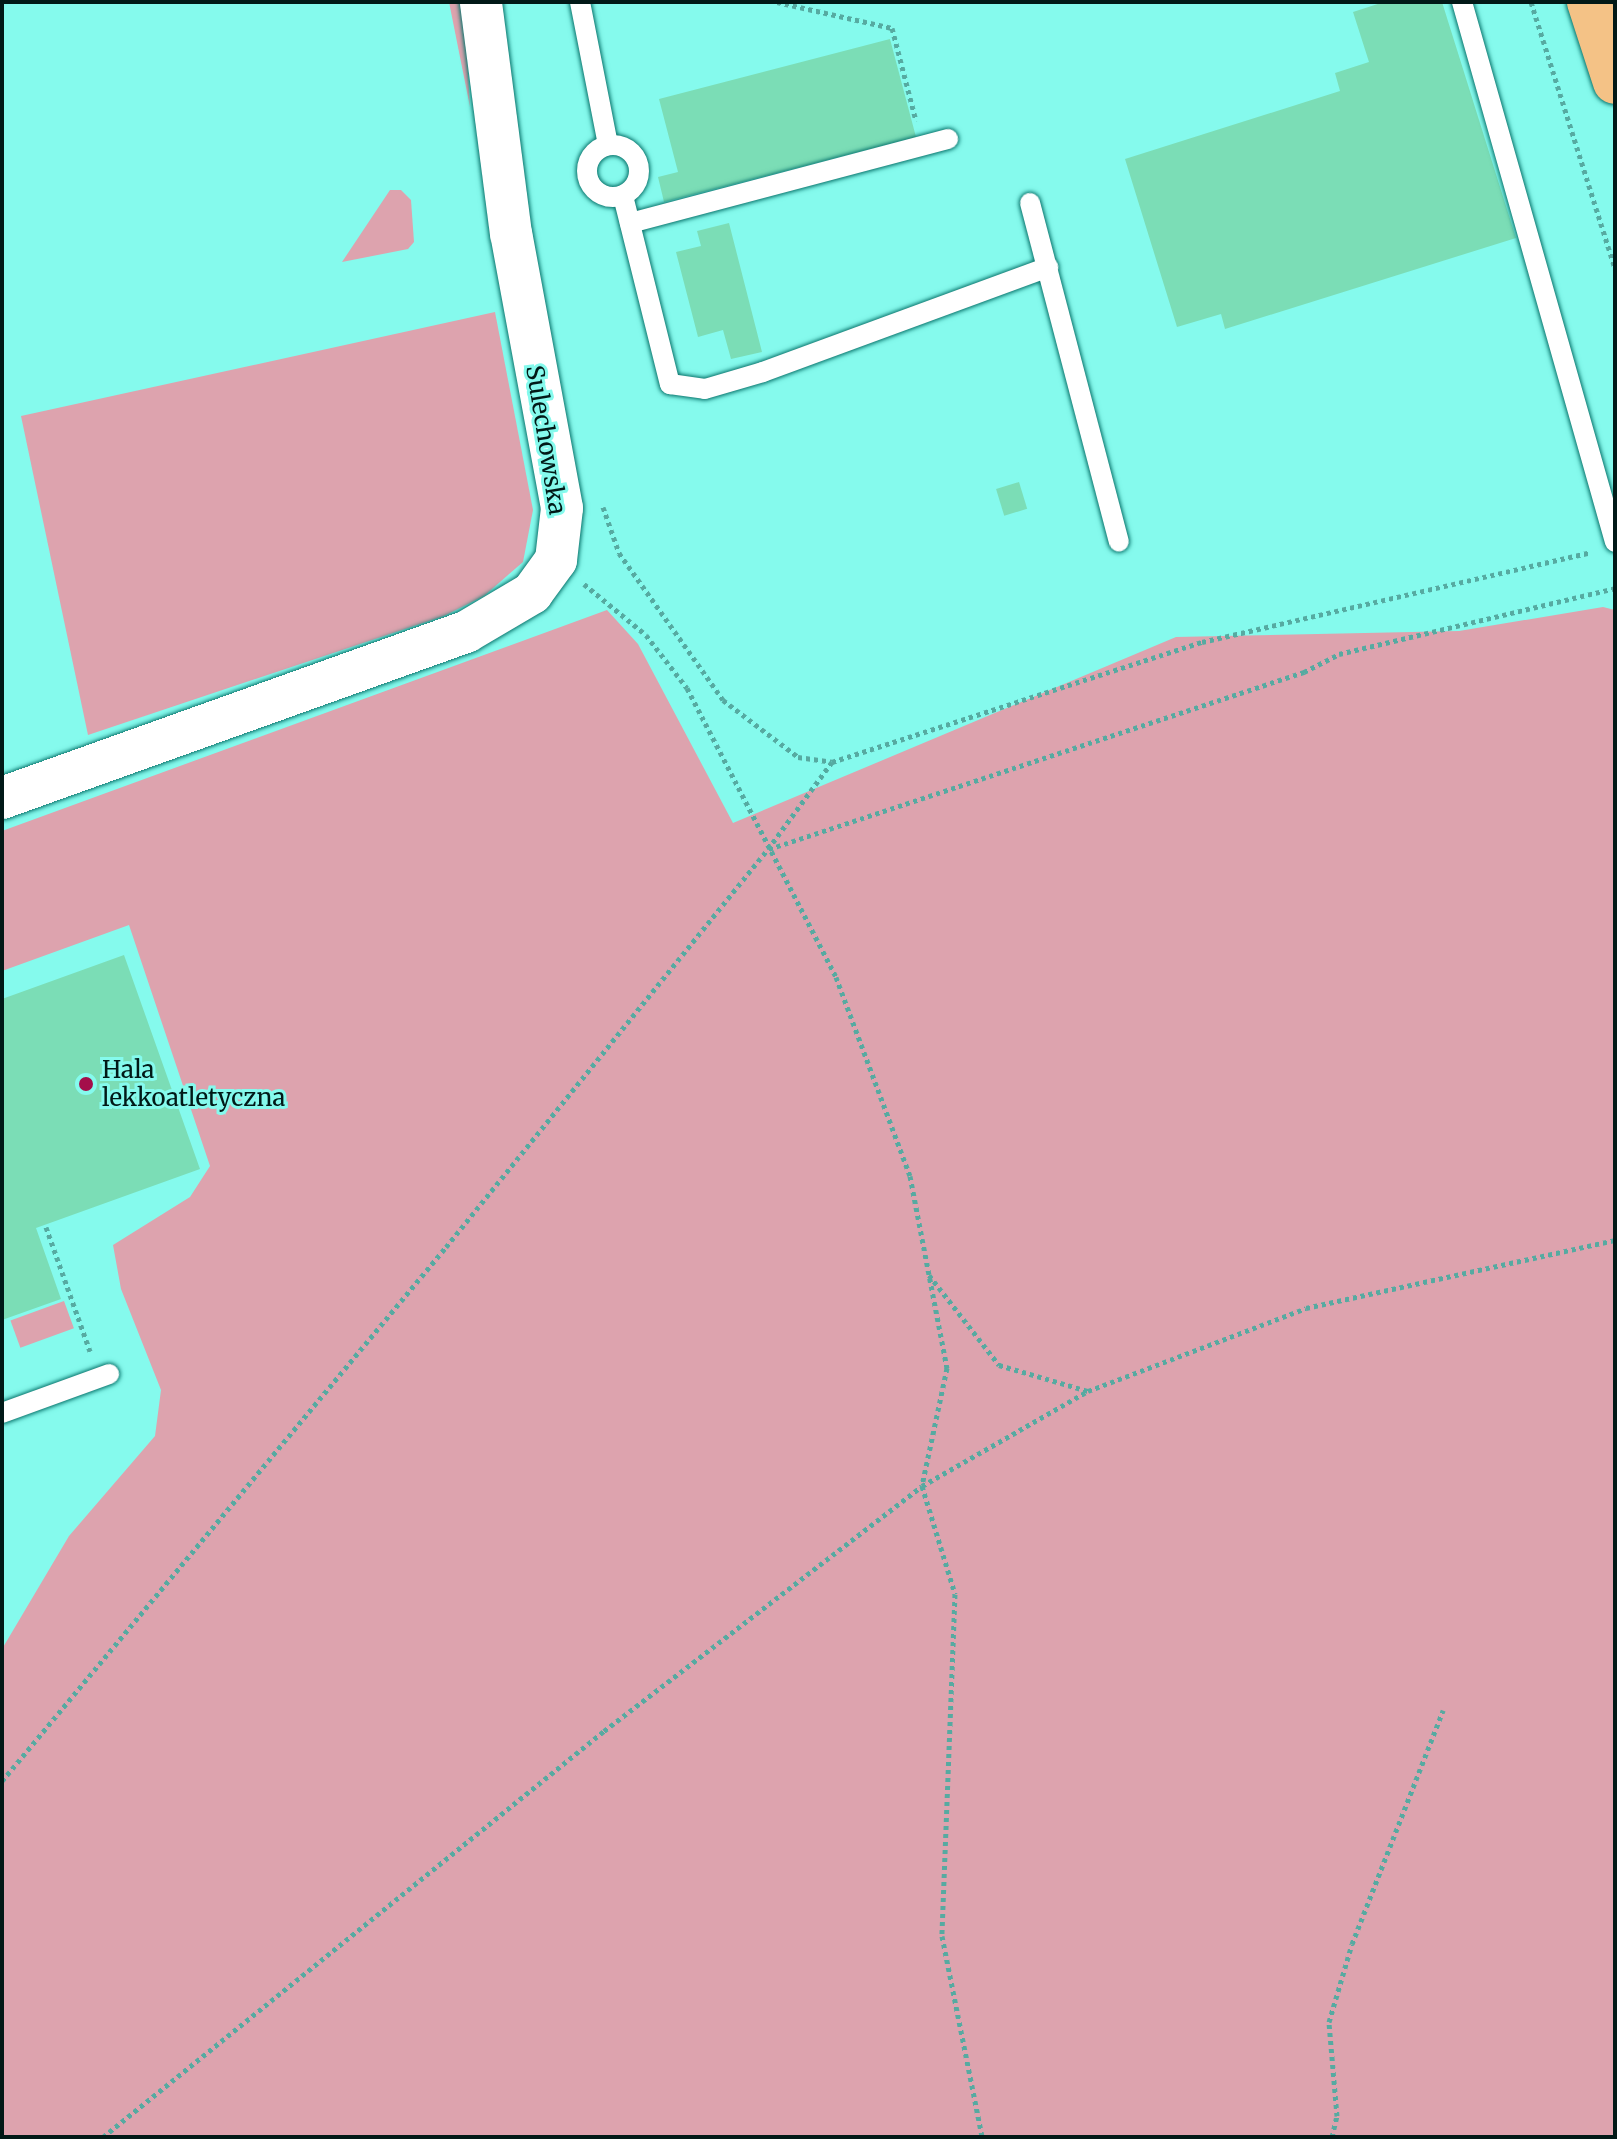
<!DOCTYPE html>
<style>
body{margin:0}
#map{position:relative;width:1617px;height:2139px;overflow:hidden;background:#85faed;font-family:Merriweather,serif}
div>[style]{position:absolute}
.green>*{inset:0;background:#dda3ae;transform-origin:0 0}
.building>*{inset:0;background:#7bddb6;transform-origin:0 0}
.path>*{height:5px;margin-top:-2.5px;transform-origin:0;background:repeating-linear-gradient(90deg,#56aaa1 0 4px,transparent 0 8px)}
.roads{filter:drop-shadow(0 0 2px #0a756d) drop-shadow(0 0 2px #0a756d)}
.service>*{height:20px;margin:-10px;padding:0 10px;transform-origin:10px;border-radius:10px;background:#fff}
.service>.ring{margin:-10px;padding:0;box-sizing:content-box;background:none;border:20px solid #fff;border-radius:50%}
.minor>*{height:42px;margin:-21px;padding:0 21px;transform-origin:21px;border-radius:21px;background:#fff}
.primary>*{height:44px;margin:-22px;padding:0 22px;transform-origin:22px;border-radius:22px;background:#f4c286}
.dots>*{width:22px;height:22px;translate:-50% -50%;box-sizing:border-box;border:4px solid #85faed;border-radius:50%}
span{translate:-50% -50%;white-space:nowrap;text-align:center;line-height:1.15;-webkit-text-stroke:6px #85faed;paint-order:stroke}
.street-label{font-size:24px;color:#011917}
.poi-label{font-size:24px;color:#011917}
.left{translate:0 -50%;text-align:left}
.frame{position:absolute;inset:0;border:4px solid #011917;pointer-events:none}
</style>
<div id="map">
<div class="green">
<div style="clip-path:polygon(449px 2px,464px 2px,470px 107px)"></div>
<div style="clip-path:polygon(390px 190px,401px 190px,411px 200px,414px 242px,408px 249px,342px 262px)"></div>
<div style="clip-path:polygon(495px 312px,533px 510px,523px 562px,484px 596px,444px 616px,88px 735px,21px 416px)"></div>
<div style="clip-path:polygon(1603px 607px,1615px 610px,1615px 2137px,2px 2137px,2px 1649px,69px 1536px,155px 1436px,161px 1390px,121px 1289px,113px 1245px,190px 1197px,210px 1166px,129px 925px,2px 971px,2px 831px,607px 610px,638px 644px,733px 823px,1176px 637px,1459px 631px)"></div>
<div style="left:64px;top:1301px;width:29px;height:57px;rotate:70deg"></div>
</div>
<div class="building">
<div style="clip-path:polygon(1384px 2px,1442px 2px,1516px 238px,1225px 329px,1221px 314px,1177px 327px,1125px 159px,1340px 91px,1335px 73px,1369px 62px,1353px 12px)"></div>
<div style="clip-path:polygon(890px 39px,916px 137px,664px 202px,658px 177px,678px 172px,659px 99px)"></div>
<div style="clip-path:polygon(729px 223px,762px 352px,731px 359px,723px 330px,698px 337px,676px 252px,701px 246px,697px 231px)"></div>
<div style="left:1019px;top:482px;width:28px;height:24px;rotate:73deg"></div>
<div style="clip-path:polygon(124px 955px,200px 1169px,36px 1228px,61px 1299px,2px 1320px,2px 999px)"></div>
</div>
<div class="path">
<div style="left:777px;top:2px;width:118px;rotate:12.7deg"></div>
<div style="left:892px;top:28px;width:96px;rotate:75.5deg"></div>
<div style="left:1531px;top:2px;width:280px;rotate:72.5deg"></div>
<div style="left:603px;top:507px;width:49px;rotate:70.8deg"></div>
<div style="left:619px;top:553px;width:180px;rotate:54.7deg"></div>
<div style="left:723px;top:700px;width:94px;rotate:37.2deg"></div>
<div style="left:798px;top:757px;width:34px;rotate:8deg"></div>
<div style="left:832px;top:762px;width:389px;rotate:-18deg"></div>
<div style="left:1202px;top:642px;width:399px;rotate:-13deg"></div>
<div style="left:584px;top:584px;width:80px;rotate:39.4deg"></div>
<div style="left:646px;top:635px;width:67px;rotate:52.3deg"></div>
<div style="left:687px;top:688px;width:325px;rotate:62.7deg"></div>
<div style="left:836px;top:977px;width:212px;rotate:69.6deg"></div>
<div style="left:910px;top:1176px;width:196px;rotate:79.1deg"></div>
<div style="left:947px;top:1368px;width:121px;rotate:102deg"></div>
<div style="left:922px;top:1486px;width:113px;rotate:73deg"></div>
<div style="left:955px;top:1594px;width:342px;rotate:92.2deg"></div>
<div style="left:942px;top:1936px;width:205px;rotate:78.7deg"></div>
<div style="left:769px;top:849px;width:564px;rotate:-18.31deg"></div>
<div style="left:1304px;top:672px;width:39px;rotate:-27deg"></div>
<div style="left:1339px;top:654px;width:284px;rotate:-13.4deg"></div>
<div style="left:46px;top:1227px;width:132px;rotate:70.5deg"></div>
<div style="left:929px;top:1275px;width:114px;rotate:52.1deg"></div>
<div style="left:999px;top:1365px;width:93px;rotate:16.3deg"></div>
<div style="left:1088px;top:1391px;width:233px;rotate:-20.8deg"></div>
<div style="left:1306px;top:1308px;width:316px;rotate:-12.4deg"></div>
<div style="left:2px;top:1781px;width:694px;rotate:-50.26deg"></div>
<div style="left:446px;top:1247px;width:512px;rotate:-51.03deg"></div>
<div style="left:768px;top:849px;width:108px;rotate:-53.7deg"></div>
<div style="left:103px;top:2137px;width:645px;rotate:-39.02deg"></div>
<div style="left:604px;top:1731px;width:401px;rotate:-37.6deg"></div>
<div style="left:922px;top:1486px;width:191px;rotate:-29.8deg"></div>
<div style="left:1332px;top:2137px;width:22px;rotate:-77deg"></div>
<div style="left:1337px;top:2116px;width:94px;rotate:-94.9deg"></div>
<div style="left:1329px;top:2022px;width:81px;rotate:-73.6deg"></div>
<div style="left:1352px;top:1944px;width:251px;rotate:-68.7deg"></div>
</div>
<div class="roads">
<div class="service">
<div style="left:580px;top:2px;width:146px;rotate:78.9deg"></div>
<div style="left:1462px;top:2px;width:561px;rotate:74.18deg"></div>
<div class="ring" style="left:587px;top:145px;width:32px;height:32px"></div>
<div style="left:623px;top:196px;width:194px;rotate:76deg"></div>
<div style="left:670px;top:384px;width:35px;rotate:8deg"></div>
<div style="left:705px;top:389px;width:60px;rotate:-16.3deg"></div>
<div style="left:763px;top:372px;width:304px;rotate:-20.2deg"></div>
<div style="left:1030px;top:203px;width:350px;rotate:75.3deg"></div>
<div style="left:630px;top:223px;width:329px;rotate:-14.8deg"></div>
<div style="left:2px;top:1413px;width:114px;rotate:-20deg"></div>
</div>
<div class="minor">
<div style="left:2px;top:798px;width:493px;rotate:-19.7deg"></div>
<div style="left:466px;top:632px;width:77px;rotate:-30.6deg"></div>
<div style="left:532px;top:593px;width:41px;rotate:-54deg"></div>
<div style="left:556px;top:560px;width:52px;rotate:-83.4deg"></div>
<div style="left:562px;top:508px;width:279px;rotate:-100.5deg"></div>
<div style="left:511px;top:234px;width:234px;rotate:-97.4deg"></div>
</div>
<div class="primary">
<div style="left:1589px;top:2px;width:84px;rotate:72deg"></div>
</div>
</div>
<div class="dots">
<div style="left:86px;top:1084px;background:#a40e4a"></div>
</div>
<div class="street-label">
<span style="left:546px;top:440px;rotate:81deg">Sulechowska</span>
</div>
<div class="poi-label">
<span class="left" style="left:102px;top:1084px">Hala<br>lekkoatletyczna</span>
</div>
<div class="frame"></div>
</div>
